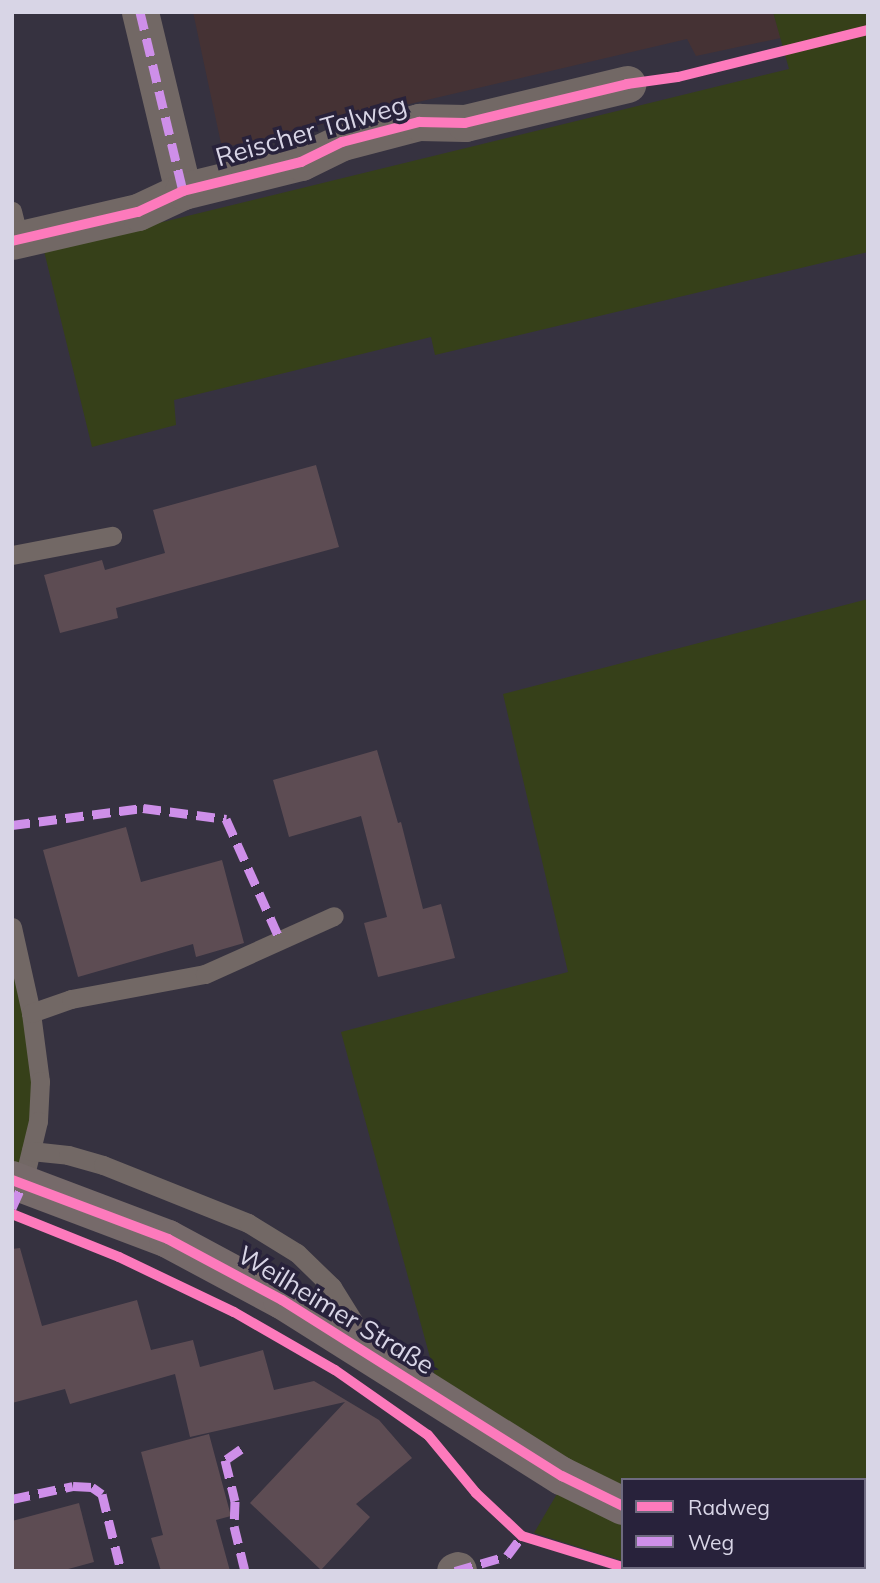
<!DOCTYPE html>
<meta charset="utf-8">
<style>
body{margin:0}
#map{position:relative;width:880px;height:1583px;overflow:hidden;background:#363240;font-family:Mulish,sans-serif}
div>[style]{position:absolute}
.industrial>*{inset:0;background:#453234}
.green>*{inset:0;background:#364019}
.building>*{inset:0;background:#5d4c53}
.lane>*{height:19px;margin:-9.5px;padding:0 9.5px;transform-origin:9.5px;border-radius:9.5px;background:#726865}
.street>*{height:37px;margin:-18.5px;padding:0 18.5px;transform-origin:18.5px;border-radius:18.5px;background:#726865}
.secondary>*{height:38px;margin:-19px;padding:0 19px;transform-origin:19px;border-radius:19px;background:#766a6a}
.quiet>*{height:9px;margin-top:-4.5px;transform-origin:0;background:repeating-linear-gradient(90deg,#ce8fe9 0 18px,transparent 0 27px)}
.cycleway>*{height:10px;margin:-5px;padding:0 5px;transform-origin:5px;border-radius:5px;background:#fd7abc}
span{translate:-50% -50%;white-space:nowrap;text-align:center;line-height:1.15;-webkit-text-stroke:7px #28223b;paint-order:stroke}
.street-label{font-size:26px;color:#d8d5e6}
.frame{position:absolute;inset:0;border:14px solid #d8d5e6;pointer-events:none}
.legend{position:absolute;left:621px;top:1478px;width:245px;height:91px;box-sizing:border-box;background:#28223b;border:2px solid #6e6a7f;margin:0;padding:9px 12px;list-style:none;font-size:21px;color:#d8d5e6}
.legend li{display:flex;align-items:center;gap:14px;height:35px}
.legend b{width:35px;border:2px solid #6e6a7f}
</style>
<div id="map">
<div class="industrial">
<div style="clip-path:polygon(193px 12px,773px 12px,781px 38px,696px 56px,687px 39px,222px 148px)"></div>
</div>
<div class="green">
<div style="clip-path:polygon(773px 12px,868px 12px,868px 252px,435px 355px,431px 337px,174px 400px,176px 425px,92px 447px,44px 251px,789px 69px)"></div>
<div style="clip-path:polygon(868px 599px,868px 1571px,796px 1571px,782px 1567px,864px 1567px,864px 1480px,623px 1480px,623px 1494px,437px 1383px,341px 1032px,568px 972px,503px 694px)"></div>
<div style="clip-path:polygon(12px 951px,40px 1054px,24px 1170px,12px 1166px)"></div>
<div style="clip-path:polygon(561px 1487px,623px 1519px,623px 1561px,534px 1533px)"></div>
<div style="clip-path:polygon(644px 1567px,734px 1567px,744px 1571px,655px 1571px)"></div>
</div>
<div class="building">
<div style="clip-path:polygon(316px 465px,339px 547px,116px 608px,118px 618px,60px 633px,44px 575px,102px 560px,105px 570px,165px 553px,153px 510px)"></div>
<div style="clip-path:polygon(377px 750px,398px 823px,401px 822px,423px 909px,441px 904px,455px 958px,378px 977px,364px 923px,387px 917px,361px 816px,289px 837px,273px 780px)"></div>
<div style="clip-path:polygon(126px 827px,141px 882px,222px 860px,244px 943px,196px 957px,193px 944px,78px 977px,43px 850px)"></div>
<div style="clip-path:polygon(20px 1248px,42px 1326px,137px 1300px,151px 1350px,193px 1340px,200px 1367px,263px 1350px,274px 1390px,314px 1381px,379px 1420px,412px 1458px,356px 1504px,370px 1517px,321px 1570px,250px 1503px,345px 1402px,190px 1437px,175px 1374px,70px 1404px,65px 1389px,12px 1403px,12px 1249px)"></div>
<div style="clip-path:polygon(209px 1434px,231px 1516px,216px 1520px,230px 1571px,161px 1571px,151px 1538px,163px 1535px,141px 1452px)"></div>
<div style="clip-path:polygon(79px 1503px,94px 1562px,61px 1571px,12px 1571px,12px 1521px)"></div>
</div>
<div class="lane">
<div style="left:12px;top:211px;width:30px;rotate:76deg"></div>
<div style="left:12px;top:555px;width:102px;rotate:-10.8deg"></div>
<div style="left:12px;top:927px;width:88px;rotate:77.5deg"></div>
<div style="left:31px;top:1013px;width:69px;rotate:82.5deg"></div>
<div style="left:40px;top:1081px;width:40px;rotate:92.9deg"></div>
<div style="left:38px;top:1121px;width:64px;rotate:103.6deg"></div>
<div style="left:31px;top:1013px;width:42px;rotate:-19.3deg"></div>
<div style="left:71px;top:999px;width:136px;rotate:-10.6deg"></div>
<div style="left:205px;top:974px;width:141px;rotate:-24.2deg"></div>
<div style="left:31px;top:1151px;width:37px;rotate:6deg"></div>
<div style="left:68px;top:1155px;width:36px;rotate:16deg"></div>
<div style="left:103px;top:1165px;width:156px;rotate:21.8deg"></div>
<div style="left:248px;top:1223px;width:57px;rotate:31.5deg"></div>
<div style="left:297px;top:1253px;width:49px;rotate:44.2deg"></div>
<div style="left:332px;top:1287px;width:40px;rotate:58deg"></div>
<div style="left:353px;top:1321px;width:28px;rotate:77deg"></div>
</div>
<div class="street">
<div style="left:140px;top:12px;width:184px;rotate:76.5deg"></div>
<div style="left:12px;top:241px;width:129px;rotate:-13deg"></div>
<div style="left:138px;top:212px;width:50px;rotate:-25deg"></div>
<div style="left:183px;top:191px;width:122px;rotate:-13.8deg"></div>
<div style="left:301px;top:162px;width:46px;rotate:-26deg"></div>
<div style="left:342px;top:142px;width:80px;rotate:-14.6deg"></div>
<div style="left:419px;top:122px;width:46px;rotate:1.2deg"></div>
<div style="left:465px;top:123px;width:167px;rotate:-13.5deg"></div>
<div style="left:455px;top:1571px;width:3px;rotate:-18deg"></div>
</div>
<div class="secondary">
<div style="left:12px;top:1180px;width:167px;rotate:20.7deg"></div>
<div style="left:168px;top:1239px;width:129px;rotate:28.2deg"></div>
<div style="left:282px;top:1300px;width:331px;rotate:32.2deg"></div>
<div style="left:562px;top:1476px;width:68px;rotate:26.2deg"></div>
<div style="left:760px;top:1567px;width:9px;rotate:27deg"></div>
</div>
<div class="quiet">
<div style="left:140px;top:12px;width:184px;rotate:76.5deg"></div>
<div style="left:12px;top:825px;width:132px;rotate:-7.4deg"></div>
<div style="left:143px;top:808px;width:84px;rotate:7.5deg"></div>
<div style="left:226px;top:819px;width:133px;rotate:65.9deg"></div>
<div style="left:12px;top:1208px;width:27px;rotate:-66deg"></div>
<div style="left:241px;top:1449px;width:19px;rotate:145deg"></div>
<div style="left:225px;top:1460px;width:42px;rotate:76.3deg"></div>
<div style="left:235px;top:1501px;width:25px;rotate:92deg"></div>
<div style="left:234px;top:1526px;width:46px;rotate:76.3deg"></div>
<div style="left:12px;top:1499px;width:62px;rotate:-12deg"></div>
<div style="left:73px;top:1486px;width:19px;rotate:3deg"></div>
<div style="left:92px;top:1487px;width:12px;rotate:35deg"></div>
<div style="left:102px;top:1494px;width:79px;rotate:76.1deg"></div>
<div style="left:455px;top:1571px;width:54px;rotate:-16.1deg"></div>
<div style="left:507px;top:1556px;width:25px;rotate:-53deg"></div>
</div>
<div class="cycleway">
<div style="left:12px;top:241px;width:129px;rotate:-13deg"></div>
<div style="left:138px;top:212px;width:50px;rotate:-25deg"></div>
<div style="left:183px;top:191px;width:122px;rotate:-13.8deg"></div>
<div style="left:301px;top:162px;width:46px;rotate:-26deg"></div>
<div style="left:342px;top:142px;width:80px;rotate:-14.6deg"></div>
<div style="left:419px;top:122px;width:46px;rotate:1.2deg"></div>
<div style="left:465px;top:123px;width:167px;rotate:-13.5deg"></div>
<div style="left:627px;top:84px;width:51px;rotate:-7.8deg"></div>
<div style="left:678px;top:77px;width:196px;rotate:-13.9deg"></div>
<div style="left:12px;top:1180px;width:167px;rotate:20.7deg"></div>
<div style="left:168px;top:1239px;width:129px;rotate:28.2deg"></div>
<div style="left:282px;top:1300px;width:331px;rotate:32.2deg"></div>
<div style="left:562px;top:1476px;width:68px;rotate:26.2deg"></div>
<div style="left:12px;top:1214px;width:115px;rotate:21.9deg"></div>
<div style="left:119px;top:1257px;width:127px;rotate:25.6deg"></div>
<div style="left:234px;top:1312px;width:116px;rotate:29.9deg"></div>
<div style="left:335px;top:1370px;width:113px;rotate:35deg"></div>
<div style="left:428px;top:1435px;width:75px;rotate:50.4deg"></div>
<div style="left:476px;top:1493px;width:63px;rotate:43.1deg"></div>
<div style="left:522px;top:1536px;width:106px;rotate:17.1deg"></div>
</div>
<div class="street-label">
<span style="left:311px;top:131px;rotate:-16deg">Reischer Talweg</span>
<span style="left:336px;top:1310px;rotate:31deg">Weilheimer Straße</span>
</div>
<div class="frame"></div>
<ul class="legend">
<li><b style="height:9px;background:#fd7abc"></b>Radweg</li>
<li><b style="height:9px;background:#ce8fe9"></b>Weg</li>
</ul>
</div>
